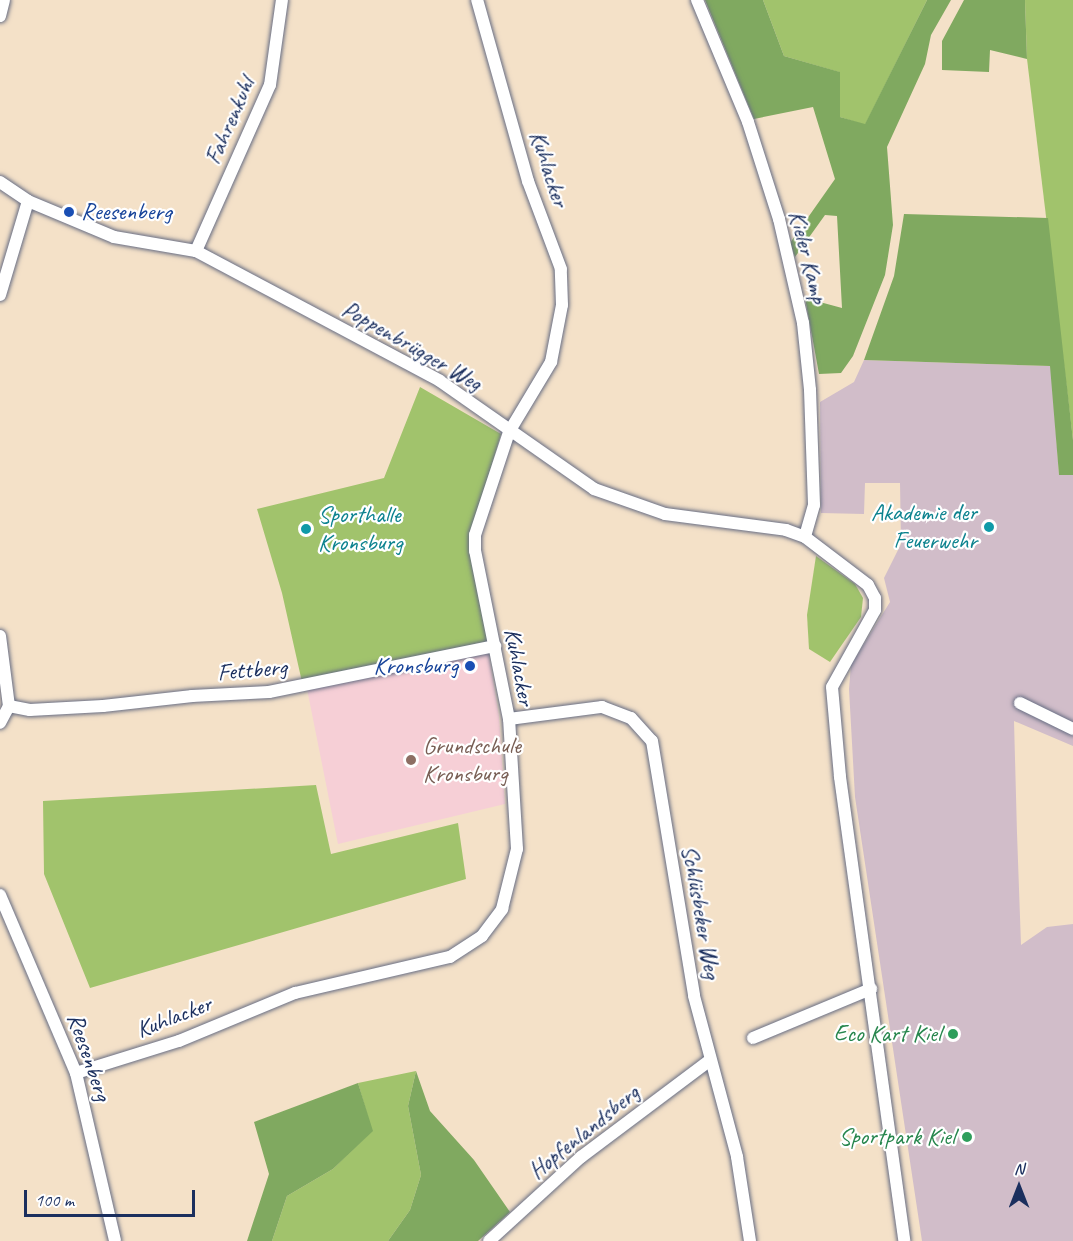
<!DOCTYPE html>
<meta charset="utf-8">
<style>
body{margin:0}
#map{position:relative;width:1073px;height:1241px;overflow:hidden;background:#f4e1c8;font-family:Caveat,sans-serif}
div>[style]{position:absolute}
.built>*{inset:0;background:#f6cfd6}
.industrial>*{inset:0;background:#d1bdc9}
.green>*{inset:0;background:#a1c36c}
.forest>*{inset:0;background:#80a960}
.roads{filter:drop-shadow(0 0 2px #676d83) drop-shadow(0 0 2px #676d83)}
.minor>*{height:12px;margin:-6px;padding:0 6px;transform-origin:6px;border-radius:6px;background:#fff}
.dots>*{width:16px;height:16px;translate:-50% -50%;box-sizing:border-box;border:3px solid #fff;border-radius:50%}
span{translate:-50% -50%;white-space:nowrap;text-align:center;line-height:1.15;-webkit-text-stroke:4.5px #fff;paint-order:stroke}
.street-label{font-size:24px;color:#1b2f5e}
.transit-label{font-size:24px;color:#164399}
.left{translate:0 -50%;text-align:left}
.right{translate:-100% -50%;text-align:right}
.culture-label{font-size:24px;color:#0d838f}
.education-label{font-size:24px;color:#785e54}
.leisure-label{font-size:24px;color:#27864d}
.north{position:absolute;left:989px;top:1157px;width:60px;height:60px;-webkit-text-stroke:4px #fff;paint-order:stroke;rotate:0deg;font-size:16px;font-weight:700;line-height:24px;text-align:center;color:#1b2f5e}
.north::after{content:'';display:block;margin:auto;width:21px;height:27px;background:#1b2f5e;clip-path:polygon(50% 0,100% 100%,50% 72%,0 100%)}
.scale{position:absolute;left:24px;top:1190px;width:171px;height:27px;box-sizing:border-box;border:3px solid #1b2f5e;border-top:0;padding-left:8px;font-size:18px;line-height:21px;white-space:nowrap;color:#1b2f5e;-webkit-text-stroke:4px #fff;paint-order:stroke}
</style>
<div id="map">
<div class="built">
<div style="clip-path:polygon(488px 651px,499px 716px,505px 804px,338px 844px,307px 689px)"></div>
</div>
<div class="industrial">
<div style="clip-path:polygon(864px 360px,1051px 366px,1059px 475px,1073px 475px,1073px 746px,1014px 721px,1017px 833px,1021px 945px,1047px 927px,1073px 924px,1073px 1241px,922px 1241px,855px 797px,849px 689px,851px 665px,890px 602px,884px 578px,901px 544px,900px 483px,865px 483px,864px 514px,821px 513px,820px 402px,854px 382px)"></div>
</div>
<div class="green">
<div style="clip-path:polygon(763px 0,927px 0,865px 125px,840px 117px,839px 72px,784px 56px)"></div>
<div style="clip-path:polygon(1025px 0,1073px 0,1073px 440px,1027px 59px)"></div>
<div style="clip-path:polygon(420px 387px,501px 434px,471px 535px,489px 641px,302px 682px,282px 593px,257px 509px,384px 478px)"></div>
<div style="clip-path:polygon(816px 556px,855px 584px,863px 598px,861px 617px,830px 662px,809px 649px,807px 615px)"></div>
<div style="clip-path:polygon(316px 785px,331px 854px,458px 823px,466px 879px,90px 988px,44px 874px,43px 801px)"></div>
<div style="clip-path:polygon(416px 1071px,408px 1106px,421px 1175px,410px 1210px,388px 1241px,272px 1241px,287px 1196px,333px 1169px,372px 1131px,358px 1083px)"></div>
</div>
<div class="forest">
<div style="clip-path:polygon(705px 0,763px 0,784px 56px,840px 72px,840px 117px,865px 124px,927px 0,951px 0,931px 35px,925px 64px,887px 147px,893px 225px,885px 275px,853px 356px,841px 373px,819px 374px,805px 298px,842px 308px,837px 216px,825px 215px,795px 257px,790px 243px,835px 179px,813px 107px,754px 119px)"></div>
<div style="clip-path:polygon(964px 0,1025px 0,1027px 59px,990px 50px,989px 72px,942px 70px,942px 41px)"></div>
<div style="clip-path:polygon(904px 214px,1048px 218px,1073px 440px,1073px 475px,1059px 475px,1050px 366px,864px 360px,894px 276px)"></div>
<div style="clip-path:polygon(416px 1071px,430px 1111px,474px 1160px,510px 1212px,478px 1241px,388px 1241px,410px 1210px,421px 1175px,408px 1106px)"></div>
<div style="clip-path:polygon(358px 1083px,373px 1131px,333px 1169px,287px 1196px,272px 1241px,247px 1241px,269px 1174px,254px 1122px)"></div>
</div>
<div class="roads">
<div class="minor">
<div style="left:697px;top:0;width:132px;rotate:67.3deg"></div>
<div style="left:748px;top:122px;width:102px;rotate:72.3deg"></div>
<div style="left:779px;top:219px;width:107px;rotate:77deg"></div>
<div style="left:803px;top:323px;width:67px;rotate:84deg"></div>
<div style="left:810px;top:390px;width:115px;rotate:88deg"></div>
<div style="left:814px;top:505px;width:33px;rotate:106deg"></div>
<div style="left:0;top:16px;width:16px;rotate:-76deg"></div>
<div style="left:0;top:182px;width:34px;rotate:34deg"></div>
<div style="left:28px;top:201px;width:93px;rotate:22.7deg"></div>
<div style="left:114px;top:237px;width:83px;rotate:9.7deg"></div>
<div style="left:196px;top:251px;width:276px;rotate:28deg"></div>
<div style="left:440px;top:381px;width:188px;rotate:35deg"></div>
<div style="left:594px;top:489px;width:75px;rotate:19.4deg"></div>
<div style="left:665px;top:514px;width:122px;rotate:7.5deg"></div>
<div style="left:786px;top:530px;width:20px;rotate:20deg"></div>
<div style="left:805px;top:537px;width:79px;rotate:37.3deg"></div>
<div style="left:868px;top:585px;width:15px;rotate:62deg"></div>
<div style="left:875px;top:598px;width:12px;rotate:90deg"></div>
<div style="left:875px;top:610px;width:88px;rotate:119.2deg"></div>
<div style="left:832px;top:687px;width:90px;rotate:84.9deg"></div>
<div style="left:840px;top:777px;width:468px;rotate:82.1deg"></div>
<div style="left:196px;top:251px;width:182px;rotate:-66deg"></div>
<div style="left:270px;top:85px;width:86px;rotate:-82deg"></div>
<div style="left:0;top:295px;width:98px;rotate:-73.4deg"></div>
<div style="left:0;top:636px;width:71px;rotate:82.7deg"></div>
<div style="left:9px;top:706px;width:19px;rotate:118deg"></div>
<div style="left:1020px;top:703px;width:59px;rotate:26.1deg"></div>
<div style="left:9px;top:706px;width:21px;rotate:11deg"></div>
<div style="left:30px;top:710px;width:73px;rotate:-3.1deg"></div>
<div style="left:103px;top:706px;width:90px;rotate:-6.4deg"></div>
<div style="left:192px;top:696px;width:77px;rotate:-3deg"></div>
<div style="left:269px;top:692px;width:231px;rotate:-11.5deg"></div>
<div style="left:509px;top:719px;width:94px;rotate:-7.4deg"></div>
<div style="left:602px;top:707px;width:31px;rotate:21deg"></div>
<div style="left:631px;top:718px;width:31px;rotate:48deg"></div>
<div style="left:652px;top:741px;width:258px;rotate:80.6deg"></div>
<div style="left:694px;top:996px;width:167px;rotate:75deg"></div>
<div style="left:737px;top:1157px;width:85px;rotate:81.2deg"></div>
<div style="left:0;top:895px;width:194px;rotate:66.9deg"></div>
<div style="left:76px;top:1073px;width:172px;rotate:76.9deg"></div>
<div style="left:753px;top:1038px;width:128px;rotate:-22.6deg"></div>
<div style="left:76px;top:1073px;width:108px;rotate:-17.3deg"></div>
<div style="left:179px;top:1041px;width:126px;rotate:-22.5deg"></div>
<div style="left:295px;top:993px;width:159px;rotate:-13.1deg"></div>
<div style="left:450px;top:957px;width:38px;rotate:-33deg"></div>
<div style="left:482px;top:936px;width:34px;rotate:-53deg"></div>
<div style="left:502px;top:909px;width:62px;rotate:-76deg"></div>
<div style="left:517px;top:849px;width:130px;rotate:-93.5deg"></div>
<div style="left:509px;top:719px;width:171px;rotate:-101.4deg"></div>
<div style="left:475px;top:551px;width:16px;rotate:-90deg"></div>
<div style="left:475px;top:535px;width:108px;rotate:-71.7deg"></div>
<div style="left:509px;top:432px;width:82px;rotate:-59deg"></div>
<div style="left:551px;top:362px;width:58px;rotate:-79.1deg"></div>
<div style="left:562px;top:305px;width:36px;rotate:-92deg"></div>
<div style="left:561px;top:269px;width:94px;rotate:-110.6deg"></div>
<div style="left:528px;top:181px;width:188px;rotate:-105.7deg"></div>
<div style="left:489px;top:1241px;width:125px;rotate:-42.4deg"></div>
<div style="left:581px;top:1157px;width:160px;rotate:-36.9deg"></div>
</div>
</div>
<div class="dots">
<div style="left:69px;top:212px;background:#1a4fb4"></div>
<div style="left:989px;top:527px;background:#0f9aa8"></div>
<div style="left:306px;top:529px;background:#0f9aa8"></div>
<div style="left:470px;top:666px;background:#1a4fb4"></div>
<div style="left:411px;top:760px;background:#8d6e63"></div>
<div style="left:953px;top:1034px;background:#2e9e5b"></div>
<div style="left:967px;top:1137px;background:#2e9e5b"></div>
</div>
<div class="street-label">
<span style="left:230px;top:121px;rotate:-67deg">Fahrenkuhl</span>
<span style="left:549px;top:169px;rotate:72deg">Kuhlacker</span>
<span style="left:808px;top:257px;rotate:76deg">Kieler Kamp</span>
<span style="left:412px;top:346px;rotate:30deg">Poppenbrügger Weg</span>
<span style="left:519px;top:667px;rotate:79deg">Kuhlacker</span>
<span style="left:252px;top:670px;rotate:-5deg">Fettberg</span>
<span style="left:701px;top:912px;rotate:80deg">Schlüsbeker Weg</span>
<span style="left:174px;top:1017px;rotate:-21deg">Kuhlacker</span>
<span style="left:89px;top:1057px;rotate:71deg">Reesenberg</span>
<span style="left:584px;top:1132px;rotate:-39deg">Hopfenlandsberg</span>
</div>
<div class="transit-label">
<span class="left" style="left:81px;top:212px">Reesenberg</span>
<span class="right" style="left:458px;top:666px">Kronsburg</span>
</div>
<div class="culture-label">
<span class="right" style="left:977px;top:527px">Akademie der<br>Feuerwehr</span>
<span class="left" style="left:318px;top:529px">Sporthalle<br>Kronsburg</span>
</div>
<div class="education-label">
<span class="left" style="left:423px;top:760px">Grundschule<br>Kronsburg</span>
</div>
<div class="leisure-label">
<span class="right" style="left:941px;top:1034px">Eco Kart Kiel</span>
<span class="right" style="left:955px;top:1137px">Sportpark Kiel</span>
</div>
<div class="north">N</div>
<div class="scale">100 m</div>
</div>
